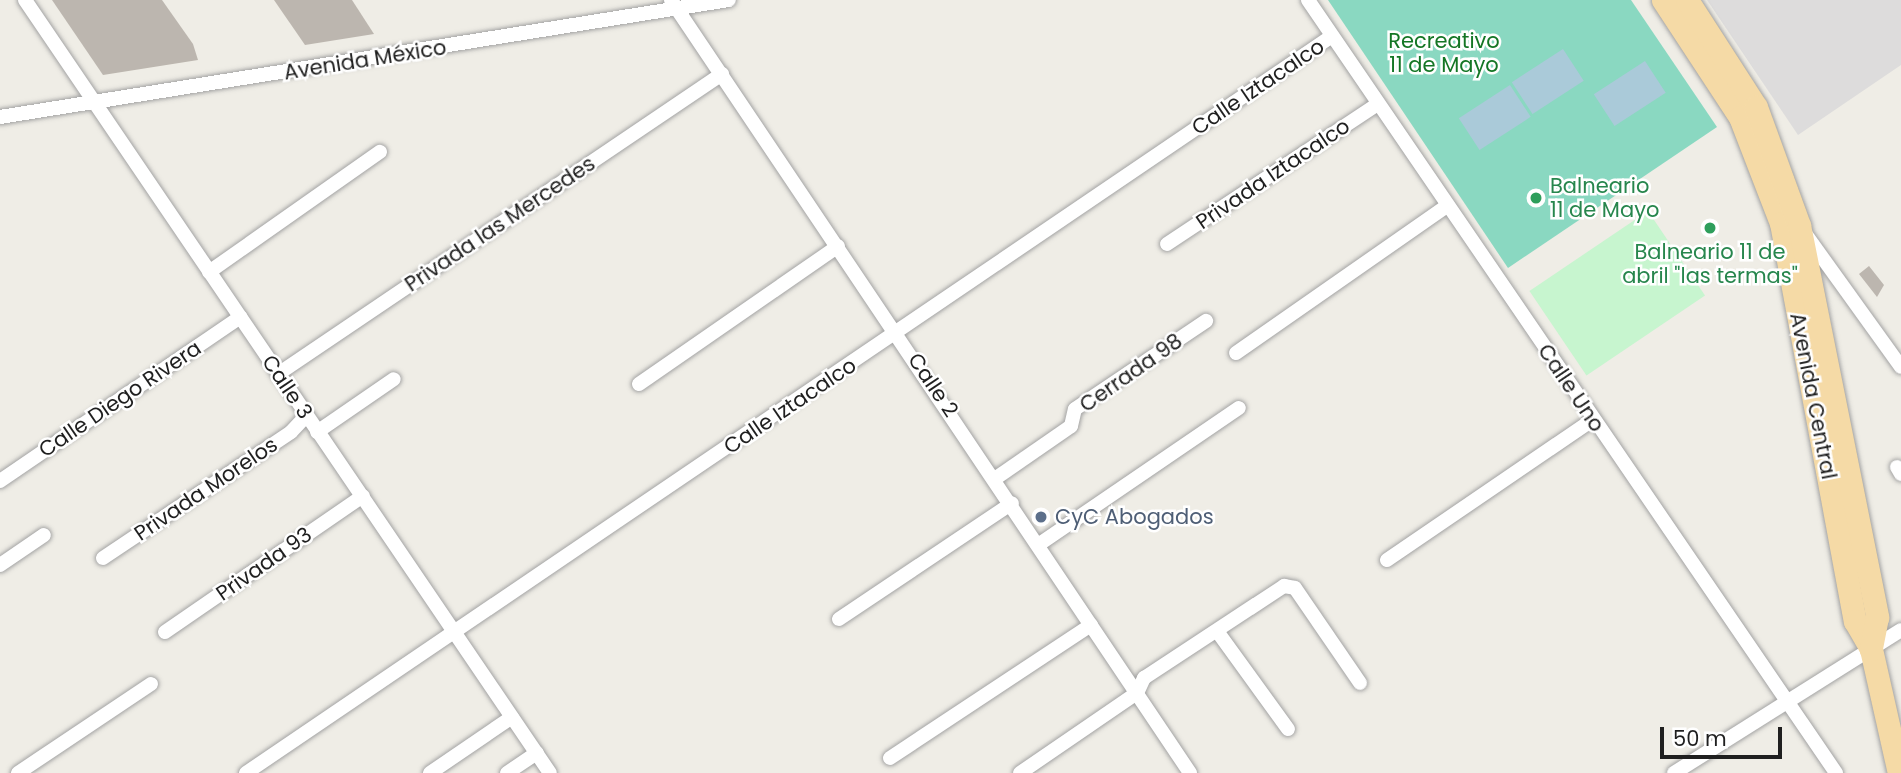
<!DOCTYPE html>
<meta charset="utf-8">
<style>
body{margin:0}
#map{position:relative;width:1901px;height:773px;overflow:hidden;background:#efede6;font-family:Poppins,sans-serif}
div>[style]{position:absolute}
.residential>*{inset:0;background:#dddcdc}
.park>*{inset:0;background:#c7f5cf;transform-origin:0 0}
.pitch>*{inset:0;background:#8ad8c1}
.water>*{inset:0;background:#aacad9;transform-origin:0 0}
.building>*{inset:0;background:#bcb6af}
.roads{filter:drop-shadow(0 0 2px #a3a3a3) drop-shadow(0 0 2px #a3a3a3)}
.street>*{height:14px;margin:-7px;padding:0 7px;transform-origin:7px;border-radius:7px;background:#fff}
.primary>*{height:23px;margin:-11.5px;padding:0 11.5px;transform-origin:11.5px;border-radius:11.5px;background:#f5daa6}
.dots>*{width:19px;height:19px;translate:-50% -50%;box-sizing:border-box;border:4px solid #fff;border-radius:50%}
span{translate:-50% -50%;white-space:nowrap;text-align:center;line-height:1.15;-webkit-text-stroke:5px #fff;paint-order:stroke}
.park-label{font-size:21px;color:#147625}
.street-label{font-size:21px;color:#1f1f1f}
.leisure-label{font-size:21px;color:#27864d}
.left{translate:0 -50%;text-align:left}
.service-label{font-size:21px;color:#4e5e75}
.scale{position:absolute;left:1660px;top:727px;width:122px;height:32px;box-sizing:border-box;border:4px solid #1f1f1f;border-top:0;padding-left:9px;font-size:21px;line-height:24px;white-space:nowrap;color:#1f1f1f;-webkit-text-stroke:5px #fff;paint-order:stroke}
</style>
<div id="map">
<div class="residential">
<div style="clip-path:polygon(1707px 0,1901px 0,1901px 65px,1798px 135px)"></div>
</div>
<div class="park">
<div style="left:1648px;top:211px;width:102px;height:143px;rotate:56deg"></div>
</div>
<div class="pitch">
<div style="clip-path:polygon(1328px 0,1631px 0,1717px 127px,1508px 268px)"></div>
</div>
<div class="water">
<div style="left:1563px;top:49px;width:38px;height:61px;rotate:57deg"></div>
<div style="left:1645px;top:61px;width:38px;height:61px;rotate:57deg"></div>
<div style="left:1510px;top:85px;width:38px;height:61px;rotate:57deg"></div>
</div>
<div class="building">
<div style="clip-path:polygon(52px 0,162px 0,193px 44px,198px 60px,103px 75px)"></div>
<div style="clip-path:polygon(274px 0,352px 0,374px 34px,305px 45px)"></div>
<div style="clip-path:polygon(1869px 266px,1884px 285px,1877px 297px,1859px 274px)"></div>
</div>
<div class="roads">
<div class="street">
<div style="left:25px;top:0;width:934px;rotate:55.82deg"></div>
<div style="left:671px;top:0;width:931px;rotate:56.12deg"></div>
<div style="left:1308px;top:0;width:936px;rotate:55.66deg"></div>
<div style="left:0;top:117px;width:738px;rotate:-9.12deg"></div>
<div style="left:1804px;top:232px;width:166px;rotate:54.3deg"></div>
<div style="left:1167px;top:244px;width:253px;rotate:-33.6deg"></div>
<div style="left:209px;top:272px;width:209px;rotate:-35.1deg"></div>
<div style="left:1236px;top:353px;width:257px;rotate:-34.9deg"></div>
<div style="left:278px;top:374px;width:536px;rotate:-34.05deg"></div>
<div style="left:639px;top:384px;width:242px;rotate:-34.7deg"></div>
<div style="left:317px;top:432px;width:93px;rotate:-34.5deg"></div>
<div style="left:1897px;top:467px;width:8px;rotate:60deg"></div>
<div style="left:996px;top:478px;width:91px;rotate:-34.7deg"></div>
<div style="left:1071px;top:426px;width:17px;rotate:-77deg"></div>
<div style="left:1075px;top:409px;width:158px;rotate:-33.9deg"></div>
<div style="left:0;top:481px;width:291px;rotate:-34.3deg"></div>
<div style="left:1038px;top:545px;width:243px;rotate:-34.3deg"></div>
<div style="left:103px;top:558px;width:226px;rotate:-33.8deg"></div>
<div style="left:291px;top:432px;width:22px;rotate:-47deg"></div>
<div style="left:1387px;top:560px;width:248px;rotate:-34.3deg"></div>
<div style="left:0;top:565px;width:53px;rotate:-34.3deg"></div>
<div style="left:839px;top:619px;width:208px;rotate:-33.8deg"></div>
<div style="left:1217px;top:631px;width:121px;rotate:54.1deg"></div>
<div style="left:165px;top:632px;width:240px;rotate:-34.5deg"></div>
<div style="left:890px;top:758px;width:241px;rotate:-33.5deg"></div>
<div style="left:18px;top:773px;width:160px;rotate:-33.8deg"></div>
<div style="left:246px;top:773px;width:1312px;rotate:-34.16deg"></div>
<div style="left:430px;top:773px;width:99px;rotate:-34.3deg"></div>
<div style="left:507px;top:773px;width:36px;rotate:-34deg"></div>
<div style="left:1020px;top:773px;width:142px;rotate:-34.4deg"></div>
<div style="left:1137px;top:693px;width:17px;rotate:-65deg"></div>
<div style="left:1144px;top:678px;width:168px;rotate:-33.3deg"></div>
<div style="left:1284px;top:586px;width:11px;rotate:10deg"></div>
<div style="left:1295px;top:588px;width:115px;rotate:55.6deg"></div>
<div style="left:1674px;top:773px;width:268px;rotate:-32.2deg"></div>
</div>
<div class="primary">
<div style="left:1663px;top:0;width:140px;rotate:56.7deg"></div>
<div style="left:1740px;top:117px;width:114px;rotate:68.9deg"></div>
<div style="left:1781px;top:223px;width:405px;rotate:79.5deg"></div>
<div style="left:1855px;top:621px;width:32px;rotate:60deg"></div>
<div style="left:1871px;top:649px;width:127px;rotate:77.3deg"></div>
<div style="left:1687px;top:0;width:127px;rotate:57.2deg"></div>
<div style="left:1756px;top:107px;width:126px;rotate:70deg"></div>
<div style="left:1799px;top:225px;width:400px;rotate:78.7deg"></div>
<div style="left:1877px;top:617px;width:33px;rotate:101deg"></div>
</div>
</div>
<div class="dots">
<div style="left:1536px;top:198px;background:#2e9e5b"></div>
<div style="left:1710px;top:228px;background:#2e9e5b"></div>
<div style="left:1041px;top:517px;background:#5c6f8a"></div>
</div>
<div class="park-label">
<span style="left:1444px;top:53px">Recreativo<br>11 de Mayo</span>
</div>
<div class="street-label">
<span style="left:365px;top:60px;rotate:-9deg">Avenida México</span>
<span style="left:1258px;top:87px;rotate:-34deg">Calle Iztacalco</span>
<span style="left:1273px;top:174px;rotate:-34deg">Privada Iztacalco</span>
<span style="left:500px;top:224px;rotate:-34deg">Privada las Mercedes</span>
<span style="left:1131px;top:373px;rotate:-35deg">Cerrada 98</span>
<span style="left:933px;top:385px;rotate:56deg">Calle 2</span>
<span style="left:287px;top:387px;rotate:56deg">Calle 3</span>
<span style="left:1571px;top:388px;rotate:56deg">Calle Uno</span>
<span style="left:1813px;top:396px;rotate:79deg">Avenida Central</span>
<span style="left:120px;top:399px;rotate:-34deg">Calle Diego Rivera</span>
<span style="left:790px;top:406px;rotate:-34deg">Calle Iztacalco</span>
<span style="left:206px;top:489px;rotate:-34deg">Privada Morelos</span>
<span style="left:264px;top:564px;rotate:-35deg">Privada 93</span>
</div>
<div class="leisure-label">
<span class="left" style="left:1550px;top:198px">Balneario<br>11 de Mayo</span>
<span style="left:1710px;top:264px">Balneario 11 de<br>abril "las termas"</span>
</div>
<div class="service-label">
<span class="left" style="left:1055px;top:517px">CyC Abogados</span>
</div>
<div class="scale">50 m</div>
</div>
